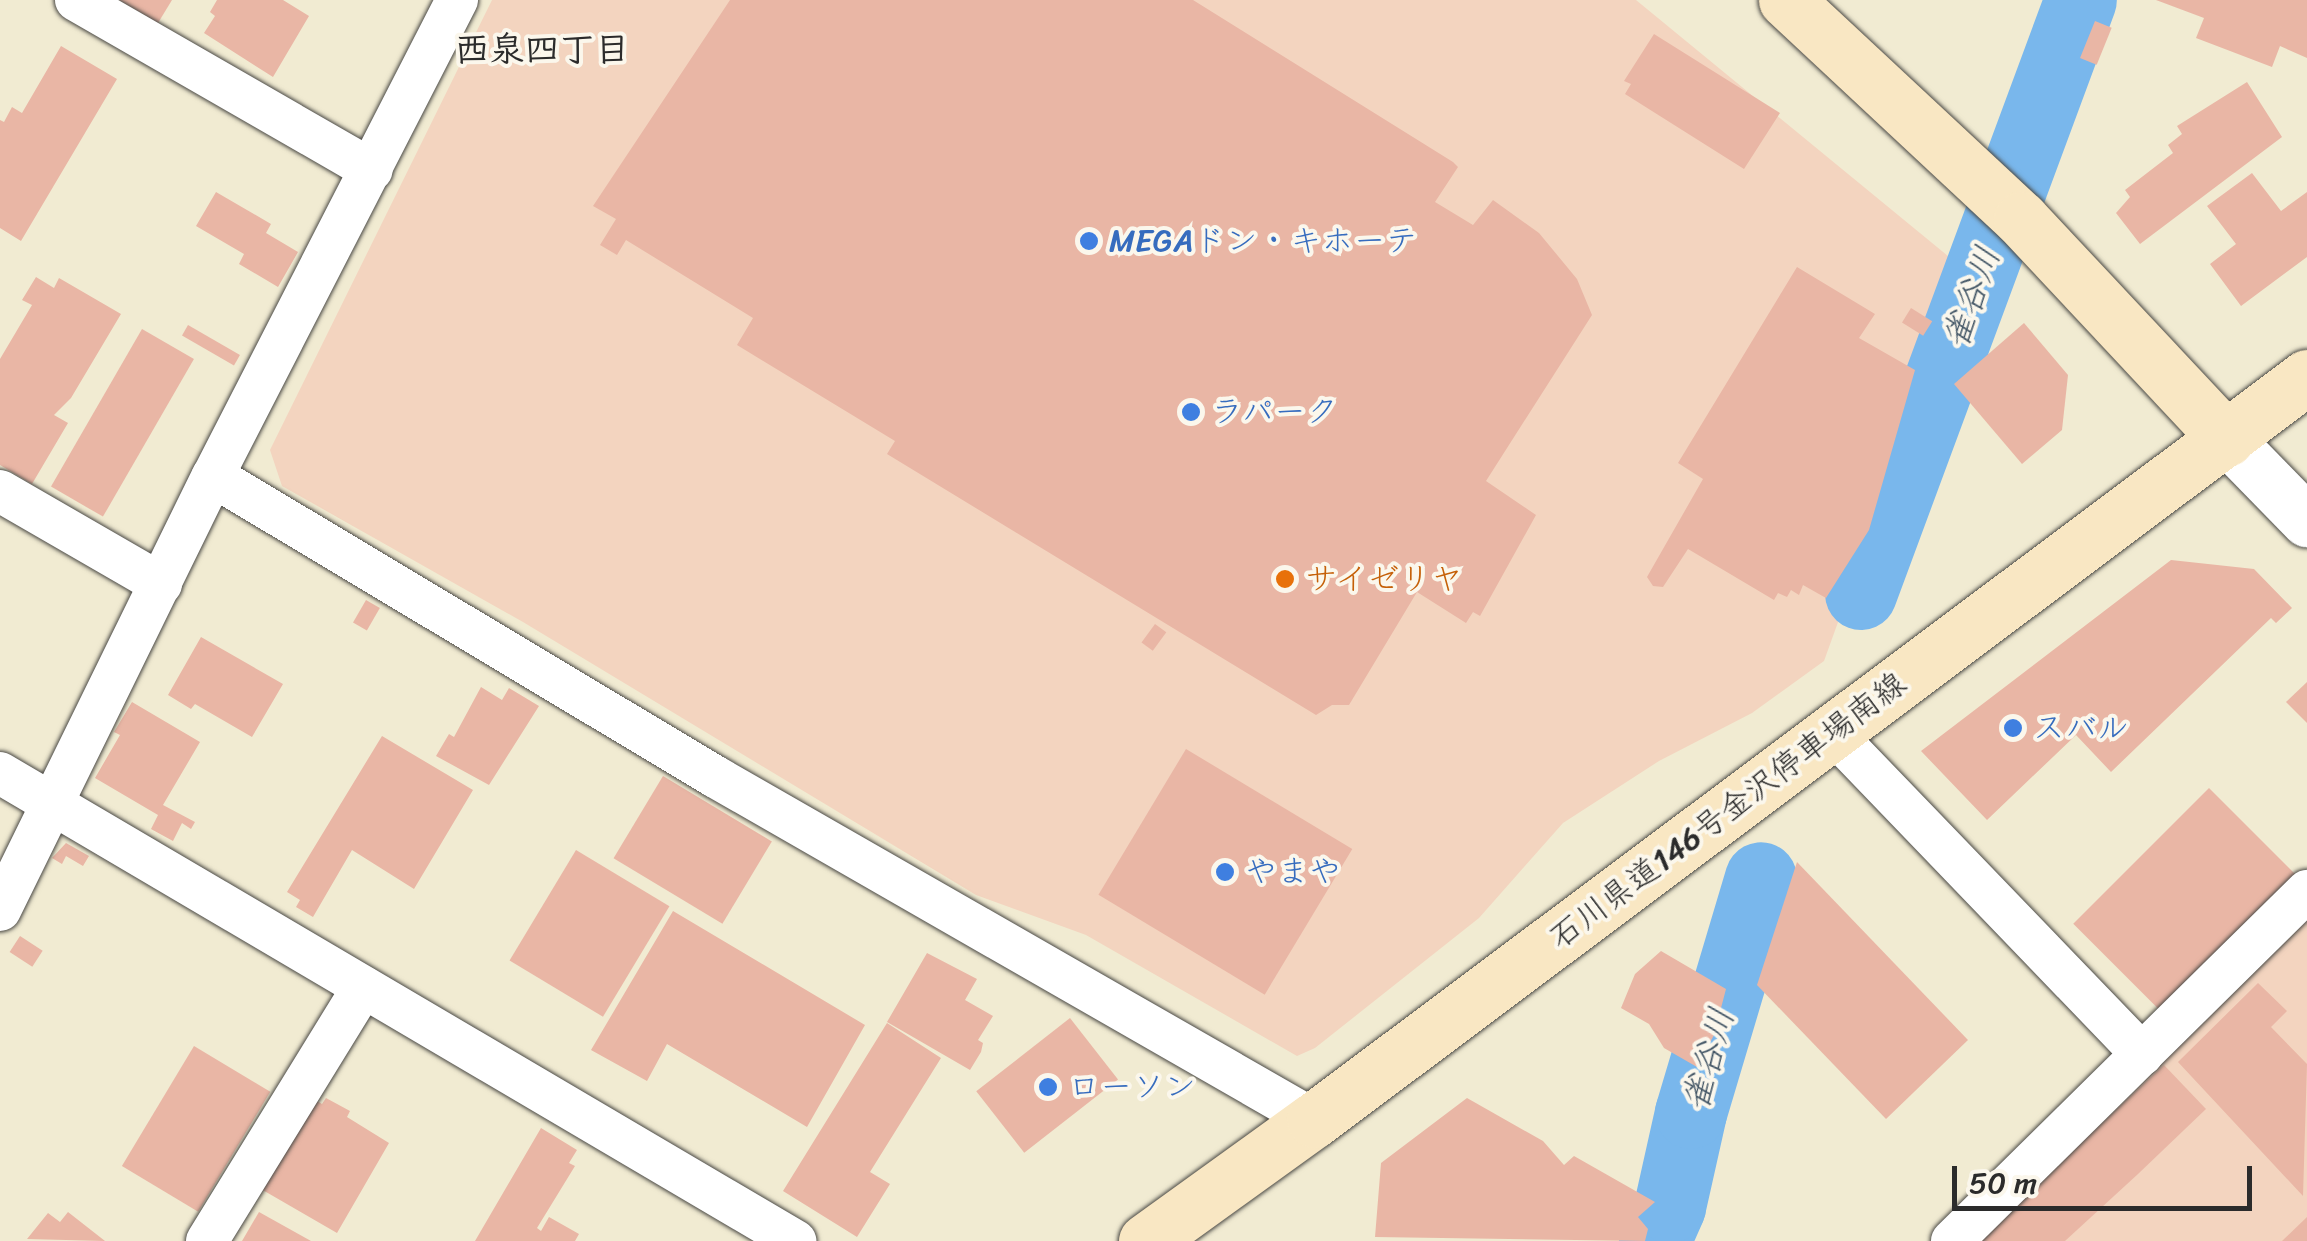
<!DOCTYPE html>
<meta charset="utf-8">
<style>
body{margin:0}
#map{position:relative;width:2307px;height:1241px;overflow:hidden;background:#f1ebd2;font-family:Sriracha,"Klee One",sans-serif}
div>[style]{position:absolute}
.built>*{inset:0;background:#f3d4bf}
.river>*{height:72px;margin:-36px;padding:0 36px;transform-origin:36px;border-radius:36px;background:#79b7ec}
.building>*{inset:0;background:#e9b6a5;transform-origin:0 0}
.roads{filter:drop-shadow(0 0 2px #494844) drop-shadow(0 0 2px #494844)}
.minor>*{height:42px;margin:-21px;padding:0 21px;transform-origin:21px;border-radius:21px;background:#fff}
.tertiary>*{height:52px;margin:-26px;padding:0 26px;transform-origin:26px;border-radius:26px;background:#fff}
.secondary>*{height:55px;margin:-27.5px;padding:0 27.5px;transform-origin:27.5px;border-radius:27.5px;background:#f9e7c3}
.dots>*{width:28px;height:28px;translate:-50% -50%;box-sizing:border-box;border:5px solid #fbf7ec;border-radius:50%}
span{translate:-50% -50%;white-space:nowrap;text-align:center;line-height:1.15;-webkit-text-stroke:8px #fbf7ec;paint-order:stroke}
.shop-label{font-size:32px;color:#366cbe}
.left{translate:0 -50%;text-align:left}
.food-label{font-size:32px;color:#c56008}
.street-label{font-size:32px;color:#2b2b2b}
.neighbourhood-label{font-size:35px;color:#2b2b2b;font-weight:700}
.water-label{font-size:35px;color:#425565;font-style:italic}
.scale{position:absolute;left:1952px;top:1166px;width:300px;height:45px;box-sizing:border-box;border:5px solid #2b2b2b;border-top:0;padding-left:12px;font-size:30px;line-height:35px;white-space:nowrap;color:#2b2b2b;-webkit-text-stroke:8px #fbf7ec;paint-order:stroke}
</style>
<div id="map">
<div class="built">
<div style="clip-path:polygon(492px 0,1636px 0,1965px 270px,1824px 661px,1752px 713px,1659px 761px,1563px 823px,1479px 918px,1315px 1048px,1297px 1056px,1086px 935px,976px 895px,523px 622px,282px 486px,270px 450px)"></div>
<div style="clip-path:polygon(2307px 909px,2307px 1241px,1971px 1241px)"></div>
</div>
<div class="river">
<div style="left:1861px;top:594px;width:633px;rotate:-69.68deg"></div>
<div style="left:1655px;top:1241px;width:37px;rotate:-66deg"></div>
<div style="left:1670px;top:1207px;width:96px;rotate:-77.4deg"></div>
<div style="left:1691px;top:1113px;width:245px;rotate:-73.4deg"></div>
</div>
<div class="building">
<div style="clip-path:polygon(119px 0,172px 0,158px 23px)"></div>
<div style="clip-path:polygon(217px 0,283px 0,309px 16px,273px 77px,204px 33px,215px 16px,210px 12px)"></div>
<div style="clip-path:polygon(730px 0,1193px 0,1453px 162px,1458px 167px,1435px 202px,1473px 225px,1493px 200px,1539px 233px,1577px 279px,1592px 315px,1486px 481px,1536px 515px,1480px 616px,1473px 612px,1466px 623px,1417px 592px,1349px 705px,1332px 705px,1316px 715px,887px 454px,895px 441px,737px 345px,753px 318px,626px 240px,617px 255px,600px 245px,616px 219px,593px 206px)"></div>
<div style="clip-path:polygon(2156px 0,2307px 0,2307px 58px,2280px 46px,2272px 67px,2196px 38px,2204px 18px)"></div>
<div style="left:2095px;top:21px;width:18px;height:40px;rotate:22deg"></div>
<div style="clip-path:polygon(1654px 34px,1780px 113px,1744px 169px,1625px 94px,1631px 84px,1624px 81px)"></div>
<div style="clip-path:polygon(61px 46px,117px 79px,21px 241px,0 228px,0 120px,4px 122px,12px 107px,22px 113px)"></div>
<div style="clip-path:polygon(2247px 82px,2282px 137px,2140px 244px,2116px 213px,2130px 197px,2125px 190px,2173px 153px,2168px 145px,2182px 134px,2177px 126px)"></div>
<div style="clip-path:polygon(2252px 173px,2281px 211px,2307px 192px,2307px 257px,2241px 306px,2210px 264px,2236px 244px,2207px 206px)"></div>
<div style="clip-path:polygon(216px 192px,271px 224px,266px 233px,298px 252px,278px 287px,239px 264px,244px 254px,196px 226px)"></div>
<div style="clip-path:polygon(1797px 267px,1875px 314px,1859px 338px,1915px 370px,1869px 530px,1826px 598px,1803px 585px,1799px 595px,1791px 590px,1787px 597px,1778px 593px,1774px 600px,1688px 549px,1663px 587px,1653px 586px,1647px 577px,1703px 479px,1678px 463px)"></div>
<div style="clip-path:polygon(36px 277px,54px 288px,59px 278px,121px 314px,71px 398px,54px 415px,68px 423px,32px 484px,0 465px,0 359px,32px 305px,22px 300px)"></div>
<div style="left:1911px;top:308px;width:25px;height:17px;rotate:32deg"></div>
<div style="clip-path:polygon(2024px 323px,2068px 375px,2062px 430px,2022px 464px,1954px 384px)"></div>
<div style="left:188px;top:325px;width:60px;height:12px;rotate:30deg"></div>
<div style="left:142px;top:329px;width:60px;height:182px;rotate:30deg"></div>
<div style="clip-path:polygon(2171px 560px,2254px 569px,2292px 608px,2276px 623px,2271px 618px,2111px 772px,2076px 735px,1987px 820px,1921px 751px)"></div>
<div style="left:366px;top:600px;width:16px;height:26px;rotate:30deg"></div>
<div style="left:1155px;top:624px;width:14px;height:23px;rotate:36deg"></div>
<div style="clip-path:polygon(201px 637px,283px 684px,252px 737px,195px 704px,191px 709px,168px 695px)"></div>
<div style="clip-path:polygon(2307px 682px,2307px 723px,2286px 702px)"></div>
<div style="clip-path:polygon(481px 687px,502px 700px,509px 688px,539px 706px,489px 785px,436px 756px,449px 734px,454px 737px)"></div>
<div style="clip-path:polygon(132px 702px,200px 742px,163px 805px,195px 822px,191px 829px,182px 823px,173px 841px,151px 829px,158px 815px,95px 778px,120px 735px,114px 732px)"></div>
<div style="clip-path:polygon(382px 736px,473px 790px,414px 889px,352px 850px,313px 917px,296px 907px,300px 900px,287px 892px)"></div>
<div style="left:1186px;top:749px;width:194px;height:170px;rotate:31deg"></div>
<div style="left:663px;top:776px;width:127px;height:96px;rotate:31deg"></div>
<div style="left:2209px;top:788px;width:127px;height:192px;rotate:45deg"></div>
<div style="clip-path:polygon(66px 843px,89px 856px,83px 866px,66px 856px,62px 864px,52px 858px)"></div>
<div style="left:576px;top:850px;width:109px;height:129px;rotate:31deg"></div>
<div style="clip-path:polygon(1797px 862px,1968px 1040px,1886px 1119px,1757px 985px)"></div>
<div style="clip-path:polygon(673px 911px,865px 1025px,807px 1127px,667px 1044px,647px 1081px,591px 1050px)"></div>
<div style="left:20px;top:936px;width:27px;height:19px;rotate:33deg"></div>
<div style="clip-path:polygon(1661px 951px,1726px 989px,1714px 1035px,1697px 1067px,1664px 1048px,1649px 1024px,1621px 1008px,1635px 974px)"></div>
<div style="clip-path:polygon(927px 953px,977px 979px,965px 1000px,993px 1016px,978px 1040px,983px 1043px,981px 1052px,970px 1070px,887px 1022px)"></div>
<div style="clip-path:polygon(2258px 983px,2287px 1011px,2271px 1027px,2307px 1064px,2303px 1196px,2178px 1062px)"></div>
<div style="left:1070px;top:1018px;width:78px;height:119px;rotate:52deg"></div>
<div style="clip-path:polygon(887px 1023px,941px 1058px,870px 1172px,890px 1184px,857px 1237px,783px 1191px)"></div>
<div style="left:194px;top:1046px;width:89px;height:140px;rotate:31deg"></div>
<div style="clip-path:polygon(2164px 1065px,2206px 1109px,2138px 1174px,2065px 1241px,1976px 1241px)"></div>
<div style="clip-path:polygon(307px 1095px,322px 1104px,326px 1098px,350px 1111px,347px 1117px,389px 1143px,337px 1233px,254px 1185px)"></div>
<div style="clip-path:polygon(1467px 1098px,1543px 1141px,1564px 1165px,1574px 1156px,1655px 1202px,1638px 1217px,1648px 1229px,1645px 1241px,1375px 1237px,1381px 1163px)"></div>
<div style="clip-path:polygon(541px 1128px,577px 1150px,569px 1163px,575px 1166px,537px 1228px,541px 1231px,549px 1217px,579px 1234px,575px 1241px,475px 1241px)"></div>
<div style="clip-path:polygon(68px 1212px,105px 1241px,27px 1239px,48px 1213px,60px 1222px)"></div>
<div style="clip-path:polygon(259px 1212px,311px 1241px,242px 1241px)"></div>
<div style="clip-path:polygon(2307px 1217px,2307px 1241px,2282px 1241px)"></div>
</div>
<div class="roads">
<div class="minor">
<div style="left:76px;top:0;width:341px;rotate:29.9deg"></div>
<div style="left:457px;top:0;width:535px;rotate:117.14deg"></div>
<div style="left:213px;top:476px;width:584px;rotate:30.91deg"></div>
<div style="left:714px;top:776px;width:692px;rotate:29.83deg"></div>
<div style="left:0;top:491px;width:186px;rotate:30deg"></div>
<div style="left:1833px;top:733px;width:446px;rotate:46.1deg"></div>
<div style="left:0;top:773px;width:923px;rotate:30.48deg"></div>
<div style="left:0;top:910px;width:483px;rotate:-63.9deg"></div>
<div style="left:207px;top:1241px;width:298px;rotate:-58.4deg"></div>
<div style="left:1952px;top:1241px;width:499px;rotate:-44.6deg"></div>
</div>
<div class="tertiary">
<div style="left:2227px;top:439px;width:115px;rotate:45.7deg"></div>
</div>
<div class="secondary">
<div style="left:1786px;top:0;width:321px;rotate:43deg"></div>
<div style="left:2021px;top:219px;width:301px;rotate:46.9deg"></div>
<div style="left:1146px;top:1241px;width:207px;rotate:-35.8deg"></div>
<div style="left:1314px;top:1120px;width:1240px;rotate:-36.81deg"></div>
</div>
</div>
<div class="dots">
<div style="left:1089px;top:241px;background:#3f7fe0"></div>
<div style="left:1191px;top:412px;background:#3f7fe0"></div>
<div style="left:1285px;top:579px;background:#e8710a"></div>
<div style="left:2013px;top:728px;background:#3f7fe0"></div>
<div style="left:1225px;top:872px;background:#3f7fe0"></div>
<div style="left:1048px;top:1087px;background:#3f7fe0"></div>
</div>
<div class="shop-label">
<span class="left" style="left:1109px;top:241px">MEGAドン・キホーテ</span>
<span class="left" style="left:1211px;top:412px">ラパーク</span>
<span class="left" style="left:2033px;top:728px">スバル</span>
<span class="left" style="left:1245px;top:872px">やまや</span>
<span class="left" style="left:1068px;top:1087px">ローソン</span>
</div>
<div class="food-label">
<span class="left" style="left:1305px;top:579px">サイゼリヤ</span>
</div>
<div class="street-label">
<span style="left:1728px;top:811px;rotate:-37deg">石川県道146号金沢停車場南線</span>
</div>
<div class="neighbourhood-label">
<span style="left:542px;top:49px">西泉四丁目</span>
</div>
<div class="water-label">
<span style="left:1971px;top:297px;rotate:-70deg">雀谷川</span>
<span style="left:1708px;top:1059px;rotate:-74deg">雀谷川</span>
</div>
<div class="scale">50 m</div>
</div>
